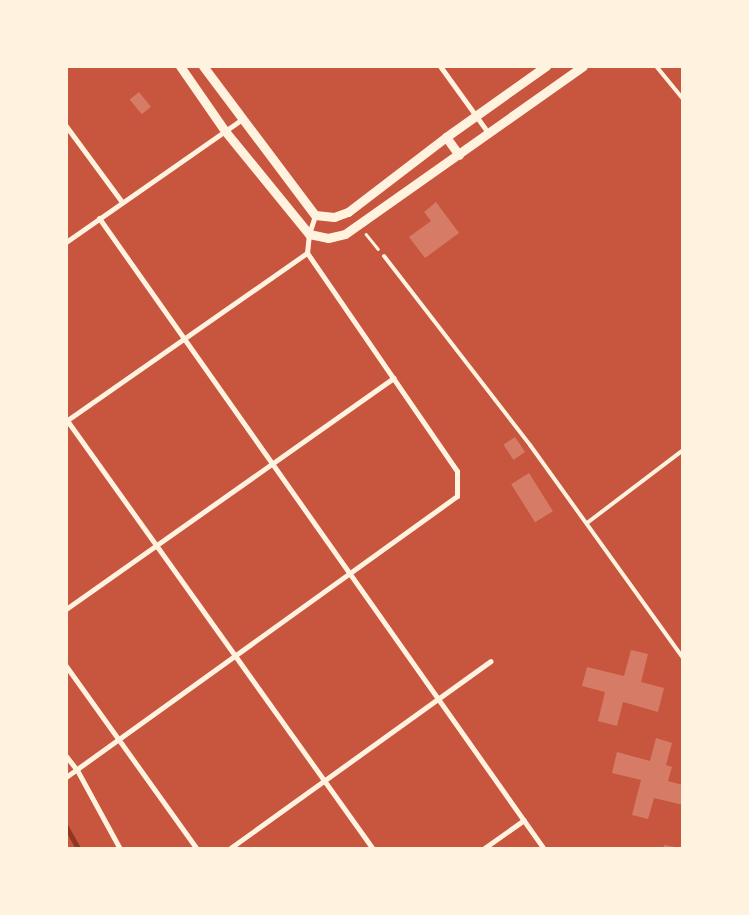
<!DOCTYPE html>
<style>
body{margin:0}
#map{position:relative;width:749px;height:915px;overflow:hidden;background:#c8553d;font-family:"Times New Roman",serif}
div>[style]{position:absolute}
.stream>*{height:4.5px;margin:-2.25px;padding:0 2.25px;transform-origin:2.25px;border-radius:2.25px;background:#8f3625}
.building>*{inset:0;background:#d67c66;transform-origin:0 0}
.path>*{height:2.5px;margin:-1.25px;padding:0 1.25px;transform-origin:1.25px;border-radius:1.25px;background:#fff3e0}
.service>*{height:4px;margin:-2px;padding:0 2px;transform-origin:2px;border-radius:2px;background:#fff3e0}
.minor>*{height:5px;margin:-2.5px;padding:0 2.5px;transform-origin:2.5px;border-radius:2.5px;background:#fff3e0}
.tertiary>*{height:9px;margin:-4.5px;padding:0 4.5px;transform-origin:4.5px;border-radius:4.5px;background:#fff3e0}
span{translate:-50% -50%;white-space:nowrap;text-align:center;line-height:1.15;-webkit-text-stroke:5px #fff3e0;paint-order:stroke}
.frame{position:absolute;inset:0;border:68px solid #fff3e0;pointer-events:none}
</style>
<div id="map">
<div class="stream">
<div style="left:66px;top:826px;width:26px;rotate:61deg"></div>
</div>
<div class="building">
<div style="left:139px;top:92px;width:19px;height:12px;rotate:51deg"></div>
<div style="clip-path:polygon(436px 202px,459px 233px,425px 258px,409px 237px,431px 221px,424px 212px)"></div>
<div style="left:515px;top:437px;width:18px;height:14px;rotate:56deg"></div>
<div style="left:529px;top:473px;width:45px;height:21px;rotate:58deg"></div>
<div style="clip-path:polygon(631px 650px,648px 654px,641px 682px,664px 688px,658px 712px,623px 702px,617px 726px,598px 721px,605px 692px,582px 686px,587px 667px,624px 676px)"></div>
<div style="clip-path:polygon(656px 738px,672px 743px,666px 765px,672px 767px,668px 781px,683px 785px,683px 805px,654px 798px,648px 819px,632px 815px,641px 780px,612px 773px,617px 752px,650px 761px)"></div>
<div style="clip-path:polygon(664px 845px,681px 848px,681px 849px,663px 849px)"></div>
</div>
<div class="path">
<div style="left:366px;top:234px;width:19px;rotate:51deg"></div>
</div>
<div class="service">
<div style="left:656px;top:66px;width:43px;rotate:50.7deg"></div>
<div style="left:384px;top:256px;width:239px;rotate:52.3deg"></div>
<div style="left:530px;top:445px;width:262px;rotate:54.3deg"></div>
<div style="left:587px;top:523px;width:121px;rotate:-37.2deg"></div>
</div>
<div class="minor">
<div style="left:440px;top:66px;width:84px;rotate:54.2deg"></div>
<div style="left:66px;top:126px;width:94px;rotate:53.6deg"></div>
<div style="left:99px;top:218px;width:772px;rotate:54.81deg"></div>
<div style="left:66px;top:242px;width:215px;rotate:-34.9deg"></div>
<div style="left:66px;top:419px;width:528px;rotate:54.47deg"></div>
<div style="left:66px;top:421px;width:294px;rotate:-34.9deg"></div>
<div style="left:66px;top:609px;width:401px;rotate:-35.2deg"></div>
<div style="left:66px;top:666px;width:225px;rotate:54.4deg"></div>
<div style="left:66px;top:756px;width:18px;rotate:52deg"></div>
<div style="left:77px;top:770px;width:90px;rotate:61.4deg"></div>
<div style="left:66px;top:777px;width:481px;rotate:-35.7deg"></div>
<div style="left:457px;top:496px;width:25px;rotate:-90deg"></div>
<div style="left:457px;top:471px;width:265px;rotate:-124.5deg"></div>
<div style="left:307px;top:253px;width:19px;rotate:-84deg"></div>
<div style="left:309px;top:234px;width:20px;rotate:-72deg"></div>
<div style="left:229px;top:849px;width:322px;rotate:-35.7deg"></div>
<div style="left:483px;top:849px;width:50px;rotate:-35.3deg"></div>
</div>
<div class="tertiary">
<div style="left:180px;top:66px;width:79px;rotate:55.3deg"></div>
<div style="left:225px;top:131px;width:133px;rotate:50.8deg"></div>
<div style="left:309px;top:234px;width:19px;rotate:12deg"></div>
<div style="left:328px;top:238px;width:17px;rotate:-13deg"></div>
<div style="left:345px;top:234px;width:291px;rotate:-35.2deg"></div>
<div style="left:203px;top:66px;width:186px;rotate:53.1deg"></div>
<div style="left:315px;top:215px;width:19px;rotate:6deg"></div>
<div style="left:334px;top:217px;width:15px;rotate:-20deg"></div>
<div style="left:348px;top:212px;width:123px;rotate:-37.4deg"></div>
<div style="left:446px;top:137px;width:123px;rotate:-35.4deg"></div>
<div style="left:446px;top:137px;width:22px;rotate:54deg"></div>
</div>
<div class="frame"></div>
</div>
